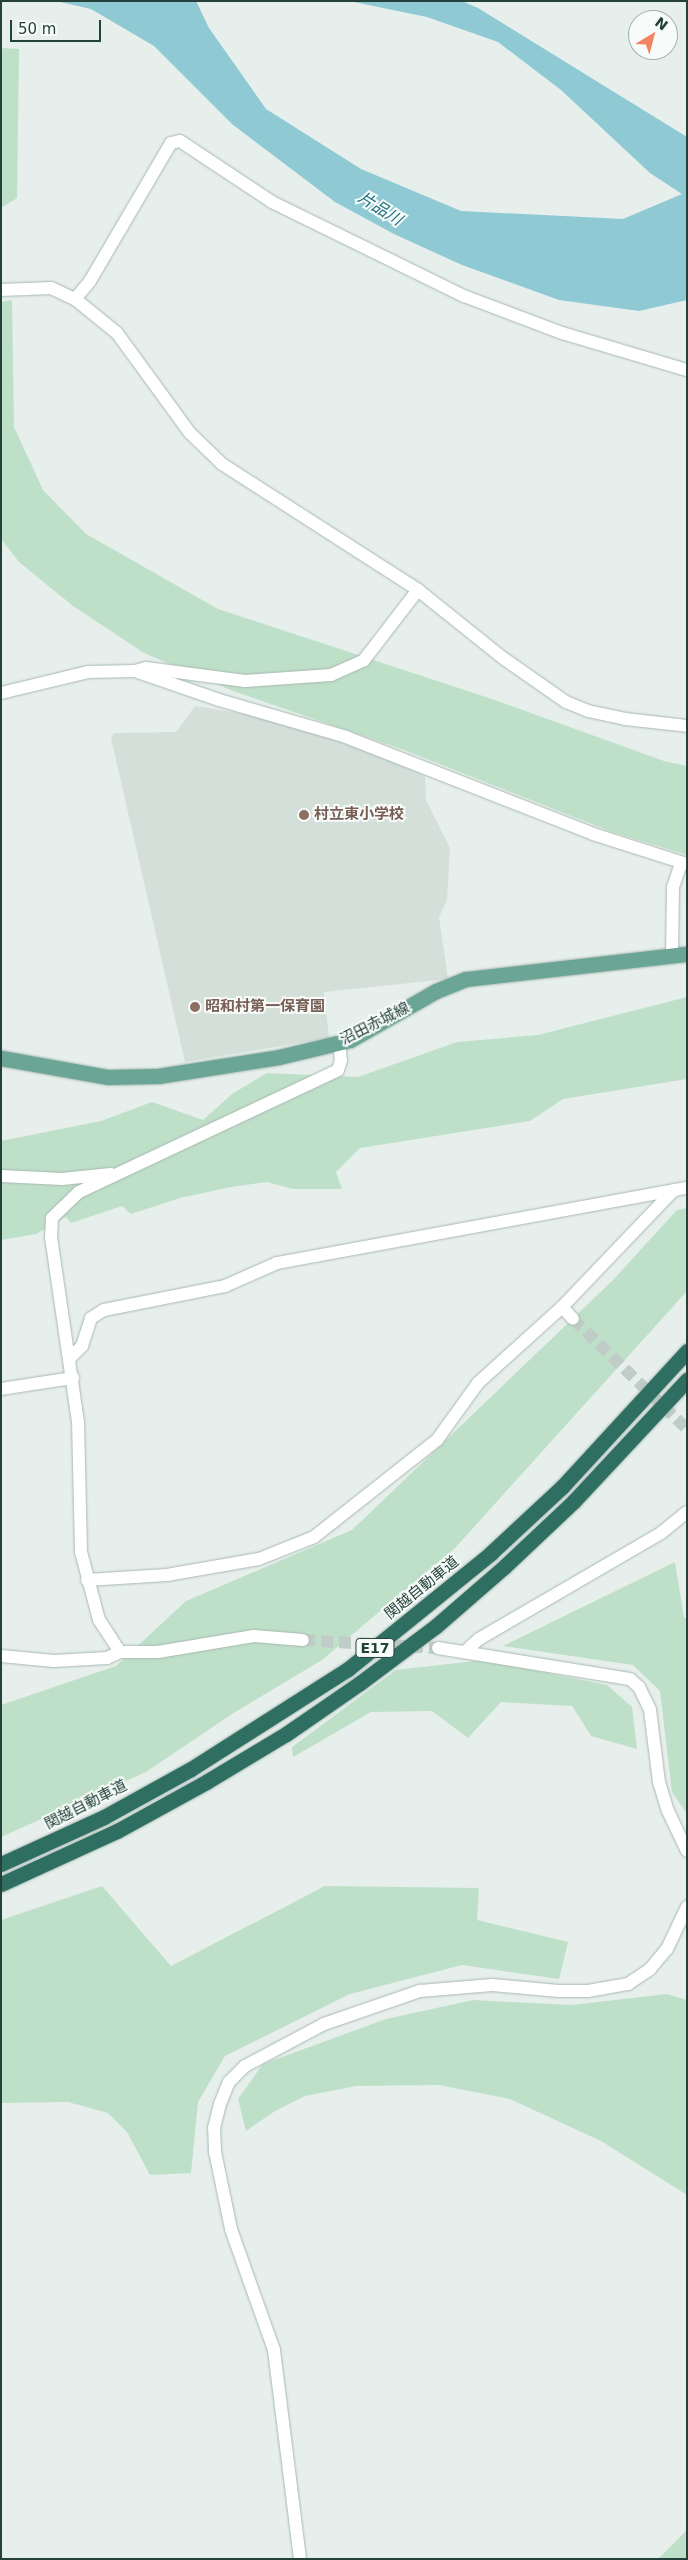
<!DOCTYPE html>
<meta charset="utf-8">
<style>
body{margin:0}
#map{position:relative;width:688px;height:2560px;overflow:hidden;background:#e6efeb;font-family:"DejaVu Sans","Noto Sans JP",sans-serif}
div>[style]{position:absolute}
.built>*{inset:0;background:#d4dfda}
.green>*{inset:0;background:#bfe0c8}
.water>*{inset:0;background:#8ec9d4}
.minor-tunnel>*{height:12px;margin-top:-6px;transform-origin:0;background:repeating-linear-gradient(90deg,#bfccc8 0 12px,transparent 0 18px)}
.roads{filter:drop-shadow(0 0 1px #a8b8b2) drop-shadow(0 0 1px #a8b8b2)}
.minor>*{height:12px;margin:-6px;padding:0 6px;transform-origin:6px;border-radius:6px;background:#fff}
.major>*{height:15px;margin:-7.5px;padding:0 7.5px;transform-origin:7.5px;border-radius:7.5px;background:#6aa596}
.highway>*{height:15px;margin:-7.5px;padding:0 7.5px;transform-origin:7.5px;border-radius:7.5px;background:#2f6f62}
.dots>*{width:14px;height:14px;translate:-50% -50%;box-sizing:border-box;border:2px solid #f7fbf9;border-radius:50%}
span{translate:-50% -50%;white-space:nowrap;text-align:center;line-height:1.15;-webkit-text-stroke:4px #f7fbf9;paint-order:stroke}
.shield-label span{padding:1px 4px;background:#f7fbf9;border:1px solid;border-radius:4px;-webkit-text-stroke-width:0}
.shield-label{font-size:14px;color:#24423a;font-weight:700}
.education-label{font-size:15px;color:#785e54;font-weight:700}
.left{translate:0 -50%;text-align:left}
.street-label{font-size:15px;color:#24423a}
.water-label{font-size:16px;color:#1c6f80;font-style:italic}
.frame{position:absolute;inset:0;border:2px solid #24423a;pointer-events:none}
.north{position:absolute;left:628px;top:10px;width:50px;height:50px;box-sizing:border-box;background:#f7fbf9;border:1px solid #a3b1ad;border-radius:50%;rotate:37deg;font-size:14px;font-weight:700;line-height:20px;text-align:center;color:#24423a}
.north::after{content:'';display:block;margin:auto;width:18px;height:22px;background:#f4845f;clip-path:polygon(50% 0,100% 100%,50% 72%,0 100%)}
.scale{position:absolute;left:10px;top:20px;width:91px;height:22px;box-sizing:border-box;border:2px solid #24423a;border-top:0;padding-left:6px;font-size:15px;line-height:18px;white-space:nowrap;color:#24423a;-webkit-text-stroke:4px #f7fbf9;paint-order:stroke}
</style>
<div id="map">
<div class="built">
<div style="clip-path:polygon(195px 706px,245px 714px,297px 728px,358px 747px,425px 776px,426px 800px,450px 848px,447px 900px,439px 917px,448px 979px,324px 992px,329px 1038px,185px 1062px,111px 738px,114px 733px,176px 732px)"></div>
</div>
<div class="green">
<div style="clip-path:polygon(1px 48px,19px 49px,17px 198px,1px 208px)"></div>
<div style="clip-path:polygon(12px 300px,14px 427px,43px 490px,86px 534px,218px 609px,492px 699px,664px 761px,687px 766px,687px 855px,612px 832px,404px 750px,233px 691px,144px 653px,73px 606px,19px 562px,1px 539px,1px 302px)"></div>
<div style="clip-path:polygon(687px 997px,687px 1079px,563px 1099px,530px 1121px,360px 1148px,336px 1172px,342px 1189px,293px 1189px,267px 1182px,231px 1187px,180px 1198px,131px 1214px,122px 1206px,71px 1223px,66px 1217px,36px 1234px,1px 1240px,1px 1141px,101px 1121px,152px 1102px,203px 1120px,232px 1094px,267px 1073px,358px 1077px,457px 1042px,538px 1035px)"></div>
<div style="clip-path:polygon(687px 1208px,687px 1291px,455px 1548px,322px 1660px,232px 1714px,146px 1772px,1px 1837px,1px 1705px,116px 1666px,186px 1601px,352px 1530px,613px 1280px,677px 1210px)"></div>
<div style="clip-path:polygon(675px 1562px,684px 1618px,687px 1618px,687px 1814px,672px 1792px,660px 1691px,633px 1665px,503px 1646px)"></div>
<div style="clip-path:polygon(483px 1660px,607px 1685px,632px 1707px,637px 1749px,591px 1736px,572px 1706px,501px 1702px,468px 1738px,432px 1711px,371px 1712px,293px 1757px,292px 1747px,396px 1670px)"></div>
<div style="clip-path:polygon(102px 1886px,171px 1966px,325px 1886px,479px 1888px,477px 1920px,568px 1942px,559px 1979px,462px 1965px,350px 1994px,225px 2056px,198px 2102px,191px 2173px,150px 2175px,127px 2132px,108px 2113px,68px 2102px,1px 2103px,1px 1920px)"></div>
<div style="clip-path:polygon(667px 1994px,687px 2000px,687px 2195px,601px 2141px,510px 2099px,439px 2085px,356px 2086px,305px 2096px,275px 2111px,246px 2131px,238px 2099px,263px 2064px,386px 2019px,473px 2000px,571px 2005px)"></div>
<div style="clip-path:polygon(687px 2530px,687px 2559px,658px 2559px)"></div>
</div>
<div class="water">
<div style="clip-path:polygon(56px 1px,196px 1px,209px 28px,266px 109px,361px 169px,461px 211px,623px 219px,682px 194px,650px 173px,561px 90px,498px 42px,427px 17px,349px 1px,462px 1px,478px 8px,687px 137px,687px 300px,639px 311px,559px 300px,462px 265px,394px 234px,335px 202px,232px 124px,154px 46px,91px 9px)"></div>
</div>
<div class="minor-tunnel">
<div style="left:573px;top:1319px;width:158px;rotate:44deg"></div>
<div style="left:303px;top:1640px;width:135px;rotate:3.4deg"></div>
</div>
<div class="roads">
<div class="minor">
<div style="left:1px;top:290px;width:50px;rotate:-2.3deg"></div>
<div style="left:51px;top:288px;width:26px;rotate:25deg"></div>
<div style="left:75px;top:299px;width:54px;rotate:39deg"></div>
<div style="left:117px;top:333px;width:124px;rotate:53.9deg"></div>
<div style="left:190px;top:433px;width:45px;rotate:44.1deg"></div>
<div style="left:222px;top:464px;width:233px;rotate:32.7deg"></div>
<div style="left:418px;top:590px;width:109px;rotate:38.7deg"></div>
<div style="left:503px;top:658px;width:77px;rotate:34.9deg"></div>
<div style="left:566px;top:702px;width:24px;rotate:22deg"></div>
<div style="left:588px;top:711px;width:38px;rotate:12deg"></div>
<div style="left:625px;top:719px;width:62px;rotate:6.4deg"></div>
<div style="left:75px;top:299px;width:23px;rotate:-50deg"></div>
<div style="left:90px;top:281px;width:160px;rotate:-59.6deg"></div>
<div style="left:171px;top:143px;width:9px;rotate:-13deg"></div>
<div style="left:180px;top:141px;width:110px;rotate:33.5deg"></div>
<div style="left:272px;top:202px;width:214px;rotate:26.1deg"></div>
<div style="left:464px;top:296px;width:105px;rotate:20.7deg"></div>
<div style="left:562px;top:333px;width:130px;rotate:16.5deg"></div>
<div style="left:135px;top:671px;width:11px;rotate:-15deg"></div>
<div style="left:146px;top:668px;width:100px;rotate:7.5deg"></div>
<div style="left:245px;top:681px;width:86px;rotate:-4deg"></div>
<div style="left:331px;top:675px;width:36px;rotate:-24deg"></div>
<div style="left:364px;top:660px;width:88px;rotate:-52.4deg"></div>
<div style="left:1px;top:693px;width:89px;rotate:-13.6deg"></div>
<div style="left:88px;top:672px;width:47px;rotate:-1.2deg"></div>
<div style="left:135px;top:671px;width:89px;rotate:19deg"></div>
<div style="left:219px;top:700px;width:132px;rotate:16.2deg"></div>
<div style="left:346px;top:737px;width:265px;rotate:21.4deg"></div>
<div style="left:593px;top:834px;width:99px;rotate:17.7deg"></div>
<div style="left:672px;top:957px;width:70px;rotate:-89.2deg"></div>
<div style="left:673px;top:887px;width:24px;rotate:-71deg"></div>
<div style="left:1px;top:1176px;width:61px;rotate:2.8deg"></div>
<div style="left:62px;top:1179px;width:49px;rotate:-5.8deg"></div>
<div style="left:562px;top:1307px;width:16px;rotate:47deg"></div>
<div style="left:71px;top:1357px;width:16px;rotate:-45deg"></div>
<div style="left:82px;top:1346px;width:29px;rotate:-72deg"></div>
<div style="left:91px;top:1318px;width:15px;rotate:-32deg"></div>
<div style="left:104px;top:1310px;width:123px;rotate:-11.2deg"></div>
<div style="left:225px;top:1286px;width:57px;rotate:-23.9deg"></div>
<div style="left:277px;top:1263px;width:417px;rotate:-10.4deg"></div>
<div style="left:1px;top:1389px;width:73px;rotate:-8.7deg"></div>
<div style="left:87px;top:1580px;width:80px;rotate:-3.6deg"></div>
<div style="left:167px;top:1575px;width:93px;rotate:-9.9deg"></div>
<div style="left:259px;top:1559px;width:59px;rotate:-21.8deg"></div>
<div style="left:314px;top:1537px;width:157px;rotate:-38.3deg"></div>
<div style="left:437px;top:1440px;width:70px;rotate:-54.3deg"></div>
<div style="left:478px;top:1383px;width:113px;rotate:-42.1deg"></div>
<div style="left:562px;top:1307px;width:162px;rotate:-46.3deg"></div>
<div style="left:438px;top:1648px;width:194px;rotate:9.2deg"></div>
<div style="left:630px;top:1679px;width:12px;rotate:42deg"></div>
<div style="left:639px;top:1687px;width:25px;rotate:64deg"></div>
<div style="left:650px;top:1710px;width:73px;rotate:82.9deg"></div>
<div style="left:659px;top:1782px;width:30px;rotate:73deg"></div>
<div style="left:668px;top:1811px;width:44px;rotate:64.6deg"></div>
<div style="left:466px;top:1651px;width:18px;rotate:-43deg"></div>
<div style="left:479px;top:1639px;width:211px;rotate:-30.2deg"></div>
<div style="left:661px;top:1533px;width:33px;rotate:-39deg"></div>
<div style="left:120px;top:1652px;width:38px;rotate:-123deg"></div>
<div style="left:99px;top:1620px;width:70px;rotate:-104.8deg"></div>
<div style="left:81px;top:1552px;width:130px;rotate:-91.3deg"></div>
<div style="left:78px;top:1422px;width:186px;rotate:-98.3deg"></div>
<div style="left:51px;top:1238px;width:20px;rotate:-87deg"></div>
<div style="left:52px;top:1218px;width:37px;rotate:-44deg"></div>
<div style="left:79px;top:1192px;width:286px;rotate:-25.2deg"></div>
<div style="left:338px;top:1070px;width:10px;rotate:-73deg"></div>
<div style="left:341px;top:1060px;width:16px;rotate:-97deg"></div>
<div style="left:1px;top:1656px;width:53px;rotate:5.4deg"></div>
<div style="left:54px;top:1661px;width:53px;rotate:-3.2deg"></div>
<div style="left:107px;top:1658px;width:14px;rotate:-25deg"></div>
<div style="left:120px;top:1652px;width:38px"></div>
<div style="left:158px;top:1652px;width:97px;rotate:-9.5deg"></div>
<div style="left:254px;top:1636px;width:49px;rotate:4.7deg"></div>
<div style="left:300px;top:2559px;width:211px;rotate:-97.1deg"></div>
<div style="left:274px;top:2350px;width:128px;rotate:-109.6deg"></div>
<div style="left:231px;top:2229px;width:79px;rotate:-101.7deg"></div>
<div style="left:215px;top:2152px;width:24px;rotate:-92deg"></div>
<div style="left:214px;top:2128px;width:25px;rotate:-76deg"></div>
<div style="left:220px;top:2104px;width:24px;rotate:-68deg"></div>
<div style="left:229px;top:2082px;width:23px;rotate:-45deg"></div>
<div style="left:245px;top:2066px;width:89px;rotate:-28deg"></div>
<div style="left:324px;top:2024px;width:102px;rotate:-19deg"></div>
<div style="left:420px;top:1991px;width:72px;rotate:-4.8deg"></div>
<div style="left:492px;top:1985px;width:67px;rotate:5.1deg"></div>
<div style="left:559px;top:1991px;width:29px"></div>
<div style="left:588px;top:1991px;width:41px;rotate:-9.9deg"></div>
<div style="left:628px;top:1984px;width:27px;rotate:-34deg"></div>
<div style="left:650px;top:1969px;width:26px;rotate:-50deg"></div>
<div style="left:667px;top:1949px;width:47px;rotate:-64.5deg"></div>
</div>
<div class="major">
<div style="left:1px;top:1058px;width:109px;rotate:10.1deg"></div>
<div style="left:108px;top:1077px;width:50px;rotate:-1.1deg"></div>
<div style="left:158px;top:1076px;width:122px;rotate:-8.9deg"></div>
<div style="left:279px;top:1057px;width:73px;rotate:-13.5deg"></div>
<div style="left:350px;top:1040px;width:99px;rotate:-29.7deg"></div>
<div style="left:436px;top:991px;width:32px;rotate:-22deg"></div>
<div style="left:466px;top:979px;width:222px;rotate:-6.5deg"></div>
</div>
<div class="highway">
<div style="left:1px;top:1864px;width:113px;rotate:-24.5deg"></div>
<div style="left:104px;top:1817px;width:99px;rotate:-28.9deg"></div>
<div style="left:191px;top:1769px;width:186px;rotate:-32.5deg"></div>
<div style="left:348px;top:1669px;width:184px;rotate:-39deg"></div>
<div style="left:491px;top:1553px;width:97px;rotate:-42.9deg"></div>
<div style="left:562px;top:1487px;width:185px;rotate:-47.4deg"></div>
<div style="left:1px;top:1884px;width:128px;rotate:-24.6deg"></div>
<div style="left:117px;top:1831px;width:102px;rotate:-28.8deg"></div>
<div style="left:206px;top:1782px;width:93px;rotate:-31deg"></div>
<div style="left:286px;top:1734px;width:90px;rotate:-34.6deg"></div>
<div style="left:360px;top:1683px;width:95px;rotate:-36.9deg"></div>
<div style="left:436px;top:1626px;width:91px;rotate:-41deg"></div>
<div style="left:505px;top:1566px;width:95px;rotate:-43.3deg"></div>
<div style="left:574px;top:1501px;width:166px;rotate:-47deg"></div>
</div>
</div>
<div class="dots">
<div style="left:304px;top:815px;background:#8d6e63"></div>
<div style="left:195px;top:1007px;background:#8d6e63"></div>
</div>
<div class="shield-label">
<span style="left:375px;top:1648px">E17</span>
</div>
<div class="education-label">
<span class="left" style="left:314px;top:815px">村立東小学校</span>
<span class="left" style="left:205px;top:1007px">昭和村第一保育園</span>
</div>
<div class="street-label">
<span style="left:375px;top:1024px;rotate:-27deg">沼田赤城線</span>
<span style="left:422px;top:1588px;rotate:-39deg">関越自動車道</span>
<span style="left:86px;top:1805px;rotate:-27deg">関越自動車道</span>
</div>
<div class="water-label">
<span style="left:380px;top:209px;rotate:32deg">片品川</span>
</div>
<div class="frame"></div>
<div class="north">N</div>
<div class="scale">50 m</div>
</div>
